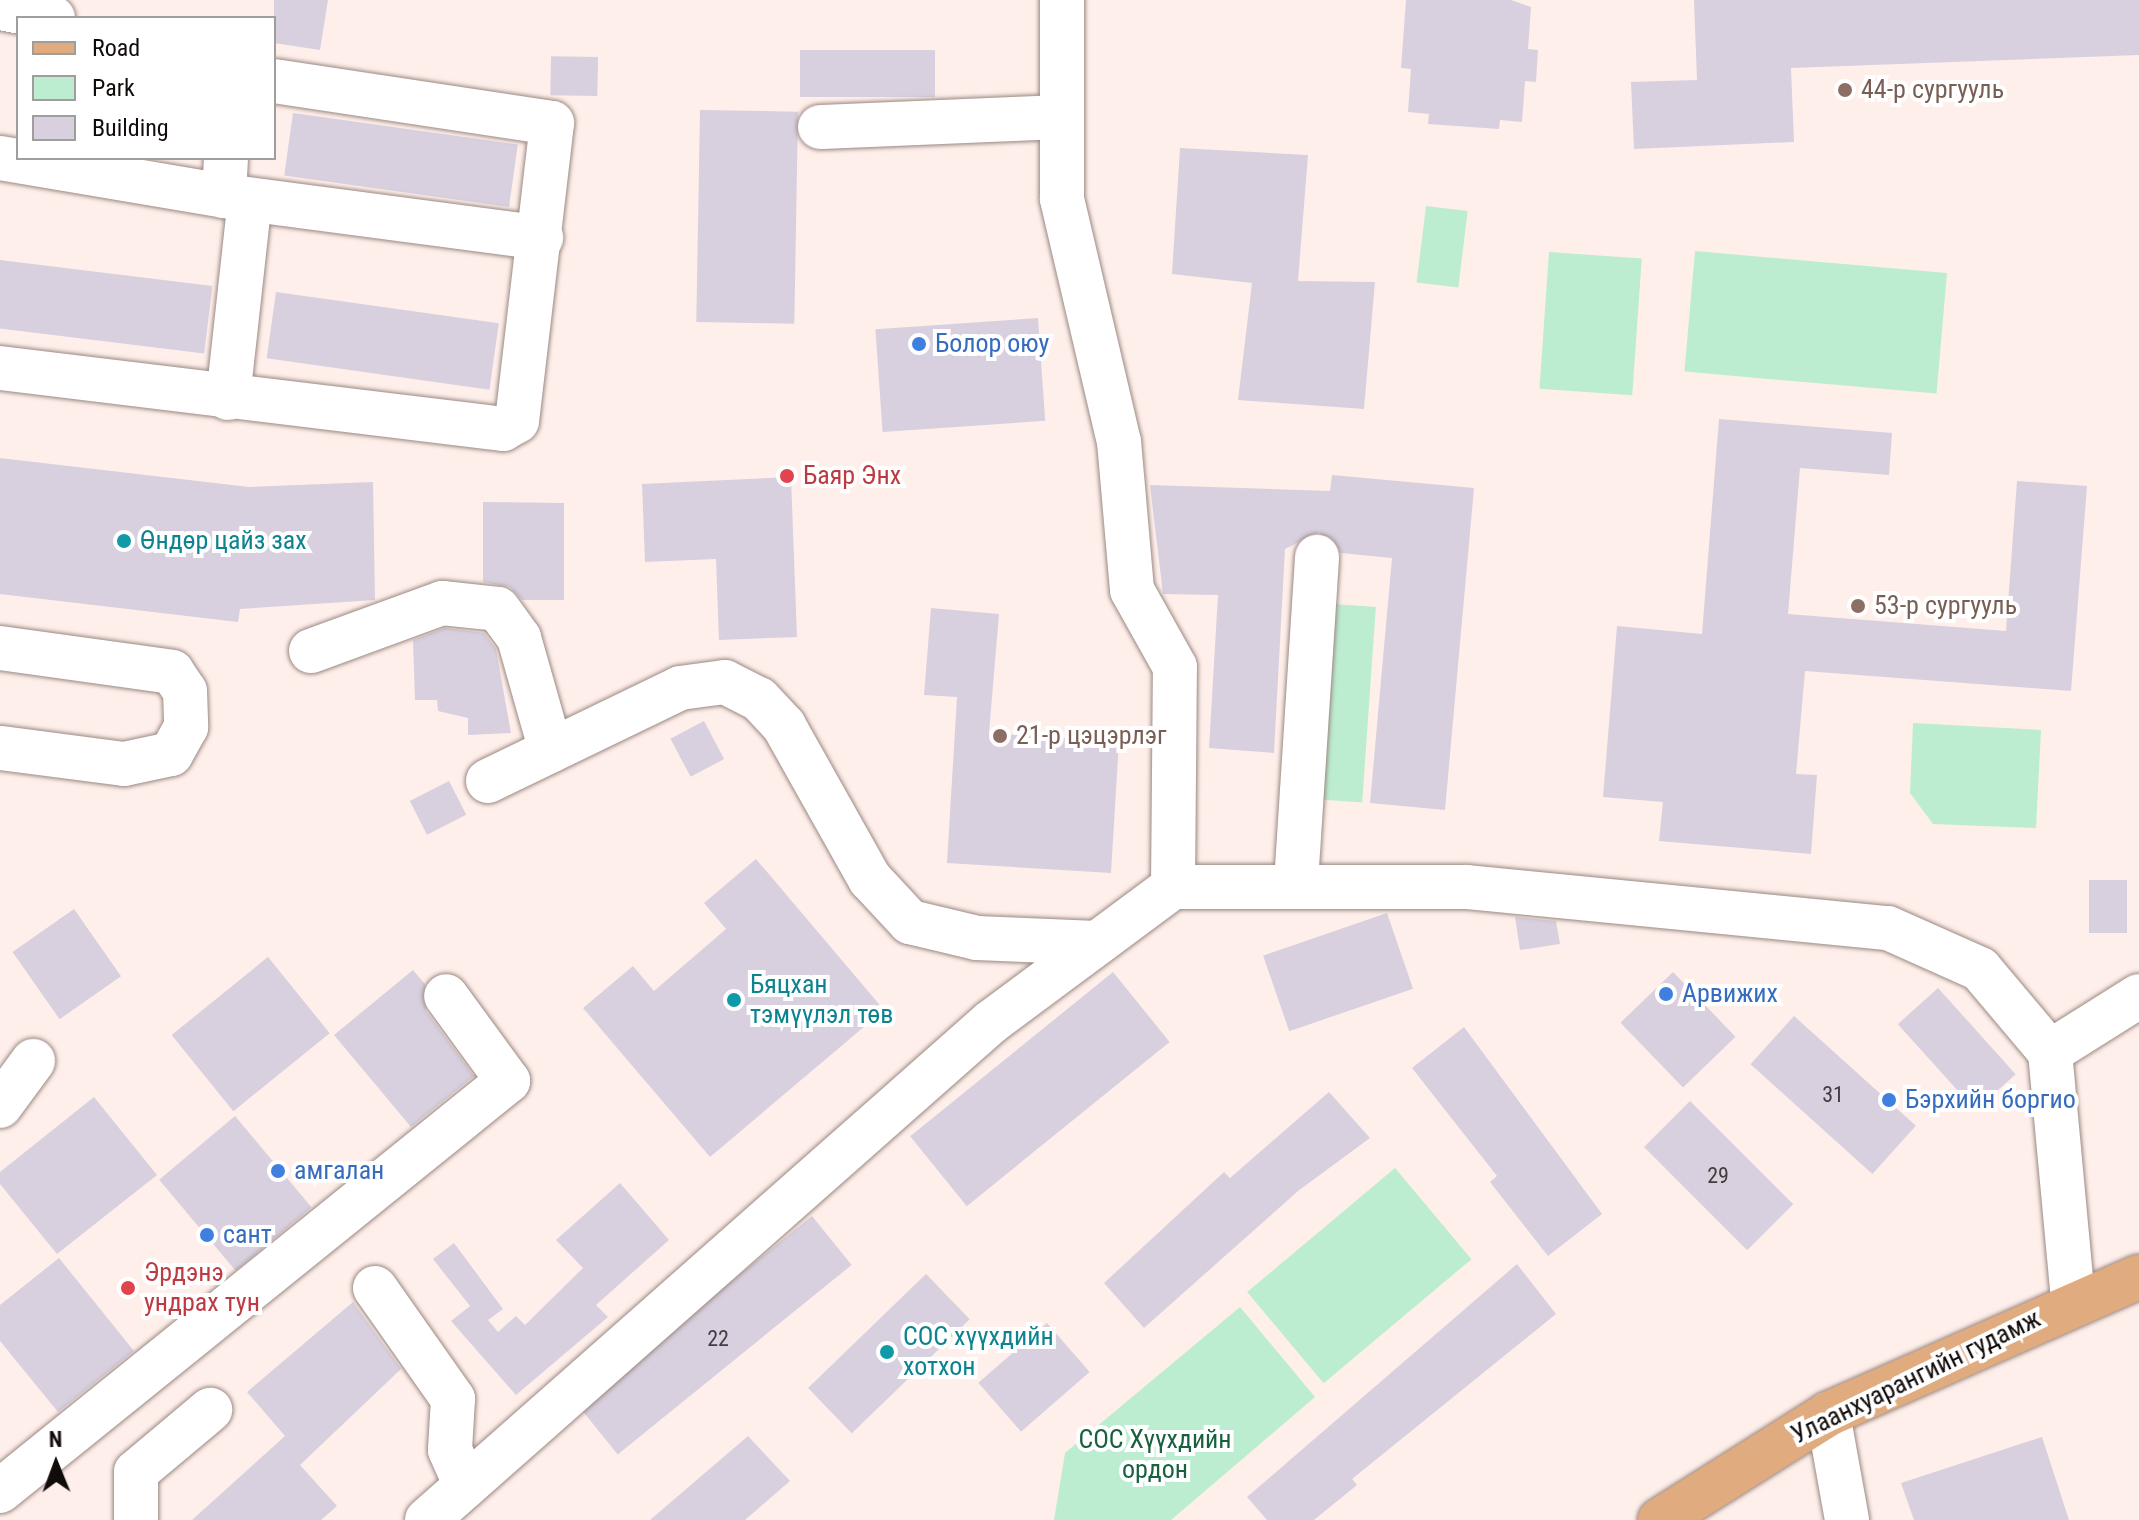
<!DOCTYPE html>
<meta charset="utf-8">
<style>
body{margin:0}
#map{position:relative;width:2139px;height:1520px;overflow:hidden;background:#ffefea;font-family:"Roboto Condensed",sans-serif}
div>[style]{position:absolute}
.green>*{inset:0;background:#bcedd0;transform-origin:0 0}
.building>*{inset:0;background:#d8d0df;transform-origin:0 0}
.roads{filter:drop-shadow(0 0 2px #9b8983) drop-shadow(0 0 2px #9b8983)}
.minor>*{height:44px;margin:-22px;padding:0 22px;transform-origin:22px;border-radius:22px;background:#fff}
.major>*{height:44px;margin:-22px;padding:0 22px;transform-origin:22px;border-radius:22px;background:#dfab7f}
.dots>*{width:22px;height:22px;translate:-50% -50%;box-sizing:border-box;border:4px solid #fff;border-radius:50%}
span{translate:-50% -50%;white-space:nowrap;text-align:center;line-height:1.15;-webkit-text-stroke:8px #fff;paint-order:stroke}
.number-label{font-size:22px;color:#433c3e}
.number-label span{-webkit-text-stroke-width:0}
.education-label{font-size:26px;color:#785e54}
.left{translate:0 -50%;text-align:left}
.shop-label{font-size:26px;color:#366cbe}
.health-label{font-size:26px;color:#be3a42}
.culture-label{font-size:26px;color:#0d838f}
.street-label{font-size:26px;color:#110b09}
.park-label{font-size:26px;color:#186040}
.legend{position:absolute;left:16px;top:16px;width:260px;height:144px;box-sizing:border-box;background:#fff;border:2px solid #a09d9d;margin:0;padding:10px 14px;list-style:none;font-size:24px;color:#110b09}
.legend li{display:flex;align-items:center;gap:16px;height:40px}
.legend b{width:40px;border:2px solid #a09d9d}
.north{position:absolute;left:16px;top:1424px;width:80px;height:80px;-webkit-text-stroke:6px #fff;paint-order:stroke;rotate:359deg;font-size:22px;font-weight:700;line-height:32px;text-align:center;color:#110b09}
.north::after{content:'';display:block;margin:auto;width:28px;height:36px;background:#110b09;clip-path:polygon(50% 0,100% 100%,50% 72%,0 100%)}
</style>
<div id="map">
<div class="green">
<div style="left:1426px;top:206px;width:42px;height:77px;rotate:7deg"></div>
<div style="left:1695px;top:251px;width:253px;height:121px;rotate:5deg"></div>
<div style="left:1549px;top:252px;width:93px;height:137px;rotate:4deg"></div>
<div style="left:1320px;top:603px;width:56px;height:196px;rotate:4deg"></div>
<div style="clip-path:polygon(1913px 723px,2041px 730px,2036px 828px,1933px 824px,1910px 793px)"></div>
<div style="left:1395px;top:1168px;width:119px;height:193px;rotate:50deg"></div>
<div style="clip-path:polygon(1240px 1307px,1315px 1397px,1171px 1520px,1054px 1520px,1065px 1453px)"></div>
</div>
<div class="building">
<div style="clip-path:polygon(274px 0,328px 0,320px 50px,274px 43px)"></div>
<div style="clip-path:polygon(1406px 0,1511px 0,1531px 7px,1528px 49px,1538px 50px,1536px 82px,1525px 81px,1522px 122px,1500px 120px,1499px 129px,1428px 124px,1429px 114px,1408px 112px,1411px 69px,1401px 68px)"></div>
<div style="clip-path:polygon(1694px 0,2139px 0,2139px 55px,1791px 68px,1794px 142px,1634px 149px,1631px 82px,1697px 80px)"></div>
<div style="left:935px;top:50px;width:47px;height:135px;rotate:90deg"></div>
<div style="left:598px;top:57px;width:39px;height:47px;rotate:91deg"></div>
<div style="left:700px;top:110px;width:98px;height:212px;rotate:1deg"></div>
<div style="left:293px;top:113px;width:227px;height:63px;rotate:8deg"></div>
<div style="clip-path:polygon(1180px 148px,1308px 155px,1298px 281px,1375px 282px,1364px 409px,1238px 400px,1252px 283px,1172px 274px)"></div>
<div style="left:0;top:260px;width:214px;height:68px;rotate:7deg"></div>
<div style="left:276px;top:292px;width:225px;height:67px;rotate:8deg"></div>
<div style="left:1038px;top:318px;width:103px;height:163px;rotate:86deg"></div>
<div style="clip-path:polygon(1719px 419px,1892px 433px,1889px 475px,1800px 468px,1788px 614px,2006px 631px,2017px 481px,2087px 486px,2071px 691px,1805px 671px,1796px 774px,1817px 775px,1811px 854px,1659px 841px,1663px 802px,1603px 797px,1617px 626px,1702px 634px)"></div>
<div style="clip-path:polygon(0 458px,249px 487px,373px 482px,375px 600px,240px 609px,238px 622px,0 594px)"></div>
<div style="clip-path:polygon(1332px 475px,1474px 488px,1445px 810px,1370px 803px,1392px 558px,1341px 553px,1319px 532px,1285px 549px,1274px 753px,1209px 748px,1218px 595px,1163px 594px,1150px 485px,1330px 491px)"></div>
<div style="clip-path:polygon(791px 477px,797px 637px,719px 640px,716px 559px,645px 562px,642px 484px)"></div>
<div style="clip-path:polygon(483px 502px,564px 503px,564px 600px,522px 600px,510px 587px,483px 582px)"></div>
<div style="clip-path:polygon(931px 608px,999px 614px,989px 733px,1119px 741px,1111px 873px,947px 863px,957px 697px,924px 695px)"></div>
<div style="clip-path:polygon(445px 628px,484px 633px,496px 649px,511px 733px,468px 735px,468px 718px,438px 711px,437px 700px,415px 700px,413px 640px)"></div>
<div style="left:704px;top:721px;width:43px;height:38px;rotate:62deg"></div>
<div style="left:449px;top:781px;width:38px;height:44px;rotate:63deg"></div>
<div style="clip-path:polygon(756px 859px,884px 1010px,710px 1157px,583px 1008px,633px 966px,654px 991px,726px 929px,704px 903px)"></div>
<div style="left:2089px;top:880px;width:38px;height:53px"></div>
<div style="left:74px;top:909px;width:82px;height:75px;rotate:55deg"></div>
<div style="left:1387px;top:913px;width:80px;height:131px;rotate:71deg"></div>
<div style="clip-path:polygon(1515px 917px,1556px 921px,1560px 944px,1520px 950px)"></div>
<div style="left:268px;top:957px;width:98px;height:124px;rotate:51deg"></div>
<div style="clip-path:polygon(413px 970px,425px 984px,426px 1011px,474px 1076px,411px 1127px,334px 1035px)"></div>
<div style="left:1113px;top:972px;width:90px;height:261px;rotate:51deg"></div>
<div style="left:1673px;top:972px;width:90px;height:73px;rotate:46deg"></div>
<div style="left:1938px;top:988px;width:116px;height:54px;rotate:48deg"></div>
<div style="left:1794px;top:1016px;width:164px;height:65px;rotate:42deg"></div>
<div style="clip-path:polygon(1464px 1027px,1602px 1214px,1548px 1256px,1490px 1182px,1497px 1176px,1412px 1068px)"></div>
<div style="clip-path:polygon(1329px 1092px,1370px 1138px,1298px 1191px,1144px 1328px,1104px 1283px,1224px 1172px,1230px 1178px)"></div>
<div style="clip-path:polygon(94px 1097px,157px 1175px,57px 1254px,0 1184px,0 1172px)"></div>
<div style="left:1690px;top:1101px;width:146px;height:65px;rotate:45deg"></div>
<div style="left:235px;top:1116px;width:119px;height:99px;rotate:50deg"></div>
<div style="clip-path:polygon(620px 1183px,669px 1240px,596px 1305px,608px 1317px,516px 1395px,451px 1321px,470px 1306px,433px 1259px,454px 1243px,503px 1309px,488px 1320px,498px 1332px,516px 1316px,525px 1325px,583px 1268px,556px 1240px)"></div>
<div style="left:812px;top:1216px;width:63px;height:301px;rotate:51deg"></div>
<div style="clip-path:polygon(59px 1258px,134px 1351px,58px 1412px,0 1341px,0 1305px)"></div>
<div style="clip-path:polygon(1517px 1264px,1556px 1314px,1352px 1479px,1357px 1485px,1314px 1520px,1267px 1520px,1247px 1497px)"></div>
<div style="left:926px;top:1274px;width:63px;height:164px;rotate:46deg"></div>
<div style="clip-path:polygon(353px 1302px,401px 1369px,300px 1465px,337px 1506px,321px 1520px,192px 1520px,285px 1436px,247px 1392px)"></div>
<div style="left:1047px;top:1323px;width:65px;height:91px;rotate:49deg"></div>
<div style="clip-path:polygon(748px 1436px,790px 1481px,745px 1520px,650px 1520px)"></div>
<div style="clip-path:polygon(2042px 1437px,2069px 1520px,1914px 1520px,1901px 1483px)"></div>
</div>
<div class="roads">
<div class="minor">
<div style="left:0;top:8px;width:54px;rotate:10.7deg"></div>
<div style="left:820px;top:127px;width:237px;rotate:-2.4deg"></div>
<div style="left:0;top:158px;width:227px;rotate:9.6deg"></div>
<div style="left:224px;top:196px;width:38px;rotate:-87deg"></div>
<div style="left:224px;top:196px;width:320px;rotate:7.5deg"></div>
<div style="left:0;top:368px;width:507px;rotate:6.91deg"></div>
<div style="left:503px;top:429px;width:16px;rotate:-30deg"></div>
<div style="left:517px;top:421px;width:300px;rotate:-83.3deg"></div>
<div style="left:552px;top:123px;width:281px;rotate:-171.4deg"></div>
<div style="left:228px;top:398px;width:199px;rotate:-83.7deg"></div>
<div style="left:0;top:648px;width:174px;rotate:7.9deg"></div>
<div style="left:172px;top:672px;width:23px;rotate:56deg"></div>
<div style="left:185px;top:691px;width:36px;rotate:88deg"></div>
<div style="left:186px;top:727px;width:31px;rotate:119deg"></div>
<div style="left:171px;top:754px;width:48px;rotate:168deg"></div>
<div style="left:124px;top:764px;width:125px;rotate:-172.6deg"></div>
<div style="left:311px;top:651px;width:140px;rotate:-20.1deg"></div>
<div style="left:442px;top:603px;width:56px;rotate:6.1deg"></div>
<div style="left:498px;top:609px;width:36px;rotate:54deg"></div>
<div style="left:519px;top:638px;width:117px;rotate:74.2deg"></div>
<div style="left:488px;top:781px;width:213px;rotate:-25.8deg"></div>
<div style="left:680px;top:688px;width:45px;rotate:-7.6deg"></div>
<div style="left:725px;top:682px;width:38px;rotate:27deg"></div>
<div style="left:759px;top:699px;width:37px;rotate:47deg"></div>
<div style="left:784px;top:726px;width:176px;rotate:60.7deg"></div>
<div style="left:870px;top:879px;width:59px;rotate:47.1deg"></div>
<div style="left:910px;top:922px;width:69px;rotate:13.4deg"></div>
<div style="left:977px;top:938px;width:120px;rotate:2.4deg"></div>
<div style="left:1296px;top:883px;width:327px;rotate:-86.3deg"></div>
<div style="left:1173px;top:887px;width:294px"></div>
<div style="left:1467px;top:887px;width:423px;rotate:5.6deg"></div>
<div style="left:1888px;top:928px;width:101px;rotate:24deg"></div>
<div style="left:1980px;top:969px;width:109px;rotate:49.9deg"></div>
<div style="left:2050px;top:1052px;width:251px;rotate:84.7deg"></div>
<div style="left:2050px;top:1052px;width:105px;rotate:-32.2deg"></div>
<div style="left:0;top:1106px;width:56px;rotate:-53.7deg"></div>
<div style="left:375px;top:1288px;width:136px;rotate:54.9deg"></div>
<div style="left:453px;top:1399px;width:51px;rotate:93.4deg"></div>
<div style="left:450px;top:1450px;width:39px;rotate:66deg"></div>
<div style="left:1828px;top:1414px;width:108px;rotate:79.8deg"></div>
<div style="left:0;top:1491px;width:653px;rotate:-38.91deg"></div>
<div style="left:508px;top:1081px;width:105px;rotate:-126.1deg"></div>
<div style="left:136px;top:1520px;width:48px;rotate:-90deg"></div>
<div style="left:136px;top:1472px;width:97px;rotate:-40deg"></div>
<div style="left:427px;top:1520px;width:752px;rotate:-41.44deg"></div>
<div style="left:991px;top:1022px;width:227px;rotate:-36.6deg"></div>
<div style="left:1173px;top:887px;width:220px;rotate:-89.5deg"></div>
<div style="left:1175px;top:667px;width:88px;rotate:-119.2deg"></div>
<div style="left:1132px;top:590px;width:149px;rotate:-95deg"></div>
<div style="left:1119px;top:442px;width:250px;rotate:-103.2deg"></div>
<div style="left:1062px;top:199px;width:199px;rotate:-90deg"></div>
</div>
<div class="major">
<div style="left:1660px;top:1520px;width:199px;rotate:-32.2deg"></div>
<div style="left:1828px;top:1414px;width:340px;rotate:-23.8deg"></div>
</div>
</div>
<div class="dots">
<div style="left:1845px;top:90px;background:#8d6e63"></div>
<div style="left:919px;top:344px;background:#3f7fe0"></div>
<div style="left:787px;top:476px;background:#e0444e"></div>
<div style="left:124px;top:541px;background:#0f9aa8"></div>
<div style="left:1858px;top:606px;background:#8d6e63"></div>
<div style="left:1000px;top:736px;background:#8d6e63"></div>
<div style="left:1666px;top:994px;background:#3f7fe0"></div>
<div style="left:734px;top:1000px;background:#0f9aa8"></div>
<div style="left:1889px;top:1100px;background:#3f7fe0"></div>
<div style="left:278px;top:1171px;background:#3f7fe0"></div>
<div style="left:207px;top:1235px;background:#3f7fe0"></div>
<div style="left:128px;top:1288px;background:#e0444e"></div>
<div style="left:887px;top:1352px;background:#0f9aa8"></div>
</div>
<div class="number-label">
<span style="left:1833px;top:1095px">31</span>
<span style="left:1718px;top:1176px">29</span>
<span style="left:718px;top:1339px">22</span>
</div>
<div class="education-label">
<span class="left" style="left:1861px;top:90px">44-р сургууль</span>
<span class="left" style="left:1874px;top:606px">53-р сургууль</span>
<span class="left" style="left:1016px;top:736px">21-р цэцэрлэг</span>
</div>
<div class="shop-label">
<span class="left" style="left:935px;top:344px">Болор оюу</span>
<span class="left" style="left:1682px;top:994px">Арвижих</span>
<span class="left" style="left:1905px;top:1100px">Бэрхийн боргио</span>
<span class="left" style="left:294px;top:1171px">амгалан</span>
<span class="left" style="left:223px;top:1235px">сант</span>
</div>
<div class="health-label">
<span class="left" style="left:803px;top:476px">Баяр Энх</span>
<span class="left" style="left:144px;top:1288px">Эрдэнэ<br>ундрах тун</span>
</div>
<div class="culture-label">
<span class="left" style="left:140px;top:541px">Өндөр цайз зах</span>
<span class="left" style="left:750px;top:1000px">Бяцхан<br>тэмүүлэл төв</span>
<span class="left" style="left:903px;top:1352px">СОС хүүхдийн<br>хотхон</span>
</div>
<div class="street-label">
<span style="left:1916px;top:1377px;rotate:-26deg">Улаанхуарангийн гудамж</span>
</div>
<div class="park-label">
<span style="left:1155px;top:1455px">СОС Хүүхдийн<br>ордон</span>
</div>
<ul class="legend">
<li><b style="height:10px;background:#dfab7f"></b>Road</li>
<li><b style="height:22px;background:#bcedd0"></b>Park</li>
<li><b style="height:22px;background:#d8d0df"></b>Building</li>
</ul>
<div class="north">N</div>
</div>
